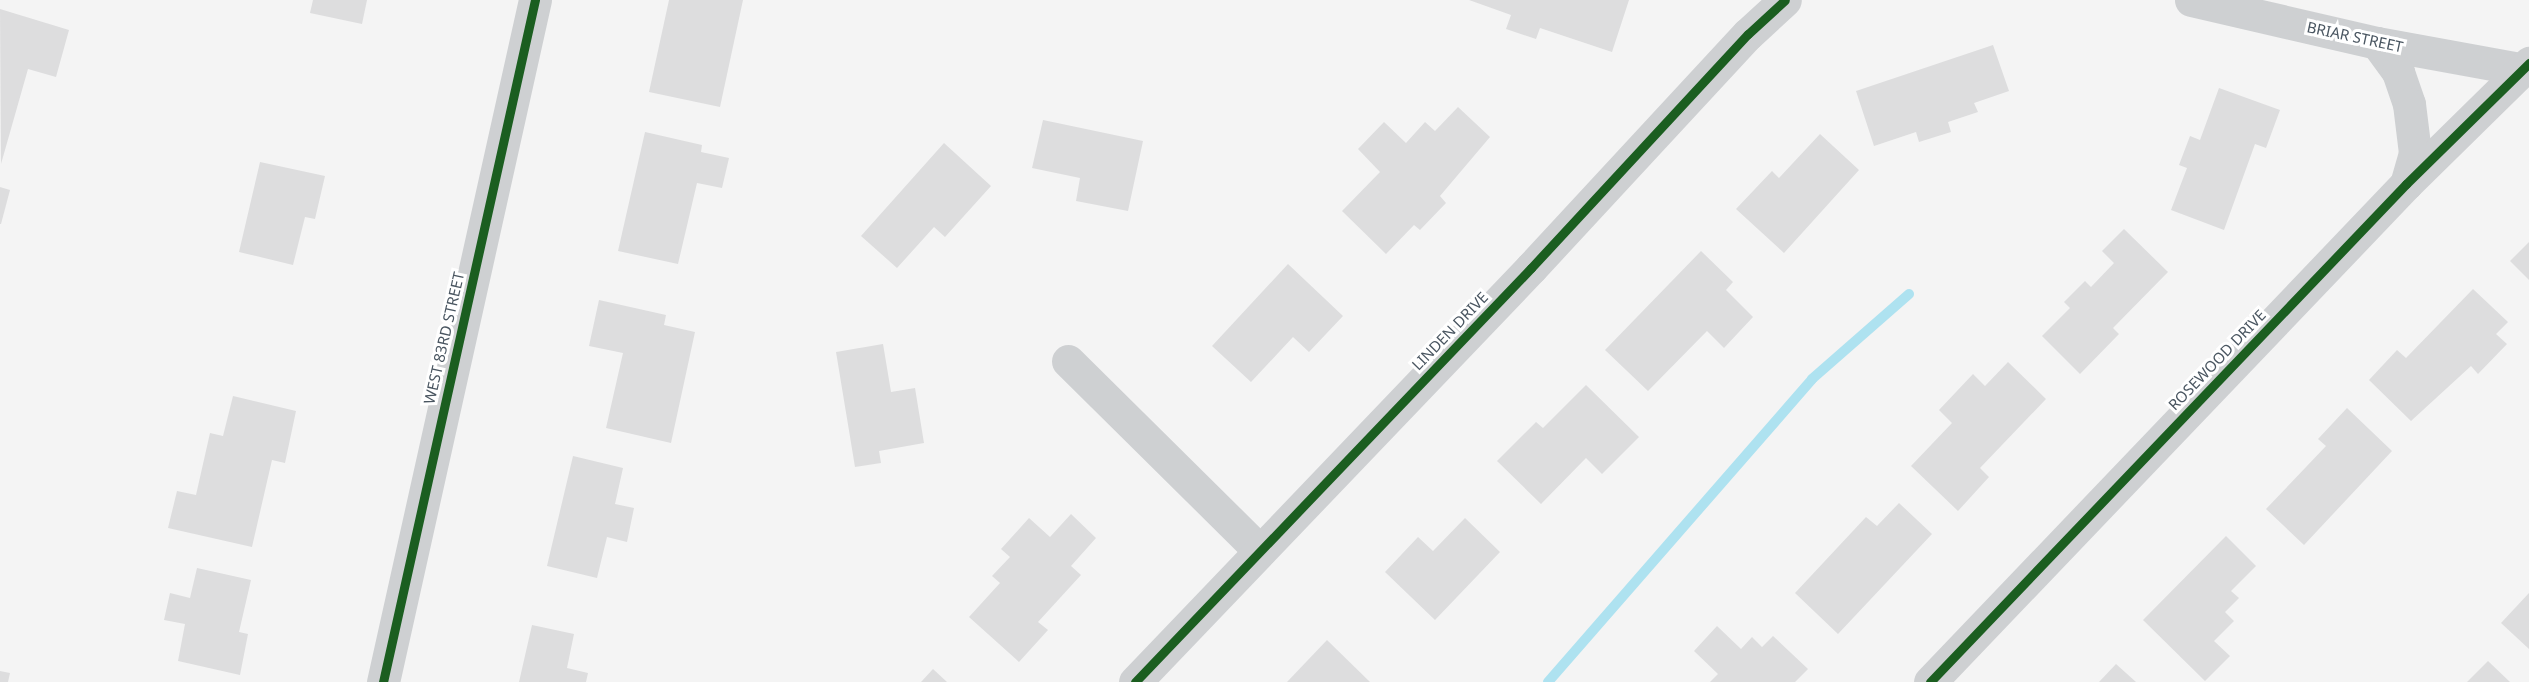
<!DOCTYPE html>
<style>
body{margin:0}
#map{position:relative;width:2529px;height:682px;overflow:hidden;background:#f4f4f4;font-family:"Noto Sans",sans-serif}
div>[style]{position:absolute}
.stream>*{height:10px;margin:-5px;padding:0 5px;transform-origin:5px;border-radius:5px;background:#aee2f0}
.building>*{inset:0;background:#ddddde}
.minor>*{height:33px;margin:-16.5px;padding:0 16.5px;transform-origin:16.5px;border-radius:16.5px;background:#ced0d2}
.cycleway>*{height:9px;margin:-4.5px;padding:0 4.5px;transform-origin:4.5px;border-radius:4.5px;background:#1b5e20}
span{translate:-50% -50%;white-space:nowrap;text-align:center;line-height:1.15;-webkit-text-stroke:6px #fff;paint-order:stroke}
.street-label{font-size:15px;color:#4a5661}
</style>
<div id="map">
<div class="stream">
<div style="left:1548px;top:682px;width:402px;rotate:-48.9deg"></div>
<div style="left:1812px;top:379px;width:129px;rotate:-41.2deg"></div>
</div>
<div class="building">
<div style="clip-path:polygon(313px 0,367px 0,362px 24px,310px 13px)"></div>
<div style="clip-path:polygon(669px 0,743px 0,720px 107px,649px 92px)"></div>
<div style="clip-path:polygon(1469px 0,1629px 0,1612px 52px,1540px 28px,1536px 39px,1506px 29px,1511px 15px)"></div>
<div style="clip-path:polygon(0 9px,69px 30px,56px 77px,28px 69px,1px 164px)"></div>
<div style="clip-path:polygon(1993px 45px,2009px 91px,1974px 103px,1978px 112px,1948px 122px,1951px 132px,1919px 142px,1916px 132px,1874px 146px,1856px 91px)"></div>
<div style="clip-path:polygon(2219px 88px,2280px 110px,2266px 148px,2255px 144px,2224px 230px,2171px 210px,2187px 168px,2179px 165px,2190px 136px,2200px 140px)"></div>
<div style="clip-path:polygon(1458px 107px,1490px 137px,1440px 196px,1446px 203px,1420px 230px,1414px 225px,1386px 254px,1342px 211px,1380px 172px,1358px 149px,1384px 122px,1406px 143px,1425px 122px,1435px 131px)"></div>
<div style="clip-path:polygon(1043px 120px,1143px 141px,1128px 211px,1076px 201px,1080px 178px,1032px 168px)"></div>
<div style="clip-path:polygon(645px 132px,702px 145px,701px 152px,729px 158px,722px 188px,697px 183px,678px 264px,618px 251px)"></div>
<div style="clip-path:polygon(1820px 134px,1859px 170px,1784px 253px,1736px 209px,1772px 171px,1779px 178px)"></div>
<div style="clip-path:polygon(944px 143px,991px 186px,945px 237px,934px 227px,897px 268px,861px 236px)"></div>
<div style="clip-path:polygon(260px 162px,325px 176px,315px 219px,305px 217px,293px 265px,239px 252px)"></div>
<div style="clip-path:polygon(0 187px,10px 190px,1px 224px,0 224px)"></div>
<div style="clip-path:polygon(2124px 229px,2168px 272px,2113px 328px,2119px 334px,2080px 374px,2042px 336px,2070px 308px,2064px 302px,2085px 281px,2091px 287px,2114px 263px,2102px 251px)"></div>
<div style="clip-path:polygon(2529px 242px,2529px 280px,2510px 261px)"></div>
<div style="clip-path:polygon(1701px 251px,1733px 282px,1726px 290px,1753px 317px,1724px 348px,1707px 331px,1648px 391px,1605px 350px)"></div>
<div style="clip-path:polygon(1288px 264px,1343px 316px,1309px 352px,1293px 337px,1251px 382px,1212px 346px)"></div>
<div style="clip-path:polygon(2473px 289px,2508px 322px,2496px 334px,2507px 344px,2478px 374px,2471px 366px,2411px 421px,2369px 380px,2397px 350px,2406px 358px)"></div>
<div style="clip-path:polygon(599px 300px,666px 315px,664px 325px,695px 332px,671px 443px,606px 428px,623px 353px,589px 346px)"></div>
<div style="clip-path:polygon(883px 344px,891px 392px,915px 388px,924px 443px,879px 451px,881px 463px,855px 467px,836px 352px)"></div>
<div style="clip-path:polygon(2008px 362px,2046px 399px,1980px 468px,1989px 477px,1958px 511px,1911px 466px,1952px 423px,1939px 410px,1973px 374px,1985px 386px)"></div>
<div style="clip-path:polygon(1586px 385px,1639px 437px,1602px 474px,1586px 458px,1541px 504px,1497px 461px,1536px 422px,1543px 428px)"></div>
<div style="clip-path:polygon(233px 396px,296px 411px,285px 463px,272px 460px,252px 547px,168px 528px,177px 491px,196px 495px,210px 433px,223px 436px)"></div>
<div style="clip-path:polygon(2347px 408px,2392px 451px,2304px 545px,2266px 509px,2326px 446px,2318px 439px)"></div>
<div style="clip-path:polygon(573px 456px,623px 468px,615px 504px,634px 508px,627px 542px,607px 537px,597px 578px,547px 566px)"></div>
<div style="clip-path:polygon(1899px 503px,1932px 534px,1838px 634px,1795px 593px,1866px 517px,1877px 526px)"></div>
<div style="clip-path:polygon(1071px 514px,1096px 538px,1071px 566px,1081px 575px,1038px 622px,1048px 630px,1019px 662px,969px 617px,1000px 583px,992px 576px,1010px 557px,1001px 549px,1029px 518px,1050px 537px)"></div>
<div style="clip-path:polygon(1465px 518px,1500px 552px,1435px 620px,1385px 572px,1418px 537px,1433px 551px)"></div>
<div style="clip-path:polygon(2226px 536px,2256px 566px,2231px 591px,2239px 598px,2225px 612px,2234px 621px,2214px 641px,2230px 656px,2205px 681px,2143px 620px)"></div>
<div style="clip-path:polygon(197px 568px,251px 580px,239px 632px,248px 634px,240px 675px,178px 661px,185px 624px,164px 620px,170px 593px,190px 598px)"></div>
<div style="clip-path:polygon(2529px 593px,2529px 649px,2501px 623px)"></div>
<div style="clip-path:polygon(532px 625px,574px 634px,567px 668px,588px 673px,586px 682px,519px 682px)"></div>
<div style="clip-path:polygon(1717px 626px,1741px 649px,1752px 637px,1762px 647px,1773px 636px,1808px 669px,1795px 682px,1710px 682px,1718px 674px,1694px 651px)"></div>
<div style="clip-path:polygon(1327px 640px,1370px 682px,1287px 682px)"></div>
<div style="clip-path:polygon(2488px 661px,2510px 682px,2467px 682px)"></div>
<div style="clip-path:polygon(2116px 664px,2136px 682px,2099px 682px)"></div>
<div style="clip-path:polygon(933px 669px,947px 682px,921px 682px)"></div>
<div style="clip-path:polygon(0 671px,10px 673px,8px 682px,0 682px)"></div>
</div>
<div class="minor">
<div style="left:2191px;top:0;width:191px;rotate:13deg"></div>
<div style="left:2377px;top:43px;width:145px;rotate:10.3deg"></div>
<div style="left:2377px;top:43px;width:36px;rotate:54deg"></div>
<div style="left:2398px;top:72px;width:34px;rotate:71deg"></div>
<div style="left:2409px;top:104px;width:49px;rotate:83deg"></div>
<div style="left:2415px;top:153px;width:32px;rotate:106deg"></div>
<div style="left:1068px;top:361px;width:270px;rotate:44.7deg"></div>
<div style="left:383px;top:682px;width:699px;rotate:-77.44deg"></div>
<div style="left:1135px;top:682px;width:573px;rotate:-46.27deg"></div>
<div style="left:1531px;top:268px;width:319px;rotate:-47.2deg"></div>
<div style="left:1748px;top:34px;width:50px;rotate:-42.6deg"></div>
<div style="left:1930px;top:682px;width:689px;rotate:-46.29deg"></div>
<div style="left:2406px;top:184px;width:173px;rotate:-44.5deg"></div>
</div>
<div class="cycleway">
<div style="left:383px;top:682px;width:699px;rotate:-77.44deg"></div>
<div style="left:1135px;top:682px;width:573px;rotate:-46.27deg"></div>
<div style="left:1531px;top:268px;width:319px;rotate:-47.2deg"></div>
<div style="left:1748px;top:34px;width:50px;rotate:-42.6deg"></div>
<div style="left:1930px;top:682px;width:689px;rotate:-46.29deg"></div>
<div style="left:2406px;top:184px;width:173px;rotate:-44.5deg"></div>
</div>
<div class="street-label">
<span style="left:2355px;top:37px;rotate:12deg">BRIAR STREET</span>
<span style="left:1450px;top:331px;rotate:-46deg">LINDEN DRIVE</span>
<span style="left:444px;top:338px;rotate:-77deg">WEST 83RD STREET</span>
<span style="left:2217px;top:360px;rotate:-46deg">ROSEWOOD DRIVE</span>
</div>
</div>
